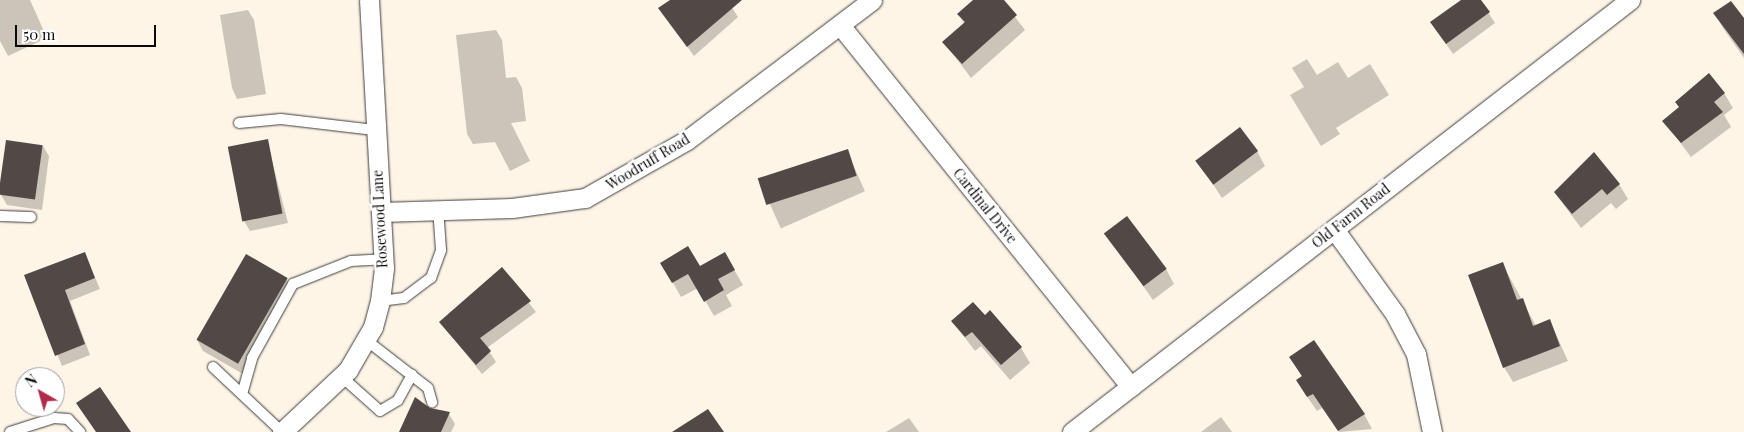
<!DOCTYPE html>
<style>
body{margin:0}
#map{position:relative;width:1744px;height:432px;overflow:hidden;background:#fef5e7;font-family:"Playfair Display",serif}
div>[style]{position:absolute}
.shadow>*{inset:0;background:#0003;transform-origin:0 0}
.building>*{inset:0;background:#514946;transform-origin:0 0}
.roads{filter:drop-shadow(0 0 1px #3c3c3c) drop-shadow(0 0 1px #3c3c3c)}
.lane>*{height:10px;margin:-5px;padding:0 5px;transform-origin:5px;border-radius:5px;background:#fff}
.street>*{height:19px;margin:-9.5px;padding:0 9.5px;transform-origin:9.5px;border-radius:9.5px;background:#fff}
span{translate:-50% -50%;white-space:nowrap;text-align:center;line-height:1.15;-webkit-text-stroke:5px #fff;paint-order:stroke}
.street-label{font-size:14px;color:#090909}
.north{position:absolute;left:15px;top:367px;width:50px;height:50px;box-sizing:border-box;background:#fff;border:1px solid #9d9d9d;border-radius:50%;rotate:322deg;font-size:14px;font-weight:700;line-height:20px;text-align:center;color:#090909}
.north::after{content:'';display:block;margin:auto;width:18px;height:22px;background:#b12a4b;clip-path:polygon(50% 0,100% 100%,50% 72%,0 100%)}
.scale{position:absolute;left:15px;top:25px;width:141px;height:22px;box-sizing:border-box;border:2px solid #090909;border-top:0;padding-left:6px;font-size:15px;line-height:18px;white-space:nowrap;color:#090909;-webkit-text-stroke:4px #fff;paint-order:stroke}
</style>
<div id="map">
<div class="shadow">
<div style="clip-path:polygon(0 0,30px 0,47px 38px,8px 56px,0 41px)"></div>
<div style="clip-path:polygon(672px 0,727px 0,738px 17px,694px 56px,660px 9px)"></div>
<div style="clip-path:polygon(975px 0,1002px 0,1025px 30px,971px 78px,944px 42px,964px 24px,959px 14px)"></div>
<div style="clip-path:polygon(1463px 0,1480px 0,1495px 23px,1453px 54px,1432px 23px)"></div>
<div style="clip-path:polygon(248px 10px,254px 20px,266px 94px,237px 99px,232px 88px,220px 15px)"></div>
<div style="clip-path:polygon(1715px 14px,1744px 20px,1744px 58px,1723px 28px)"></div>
<div style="clip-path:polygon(496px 30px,502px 40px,506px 78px,516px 77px,522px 88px,526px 121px,511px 123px,530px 161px,510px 171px,495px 142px,473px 144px,467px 134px,456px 35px)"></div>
<div style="clip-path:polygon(1307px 59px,1317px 75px,1338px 62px,1348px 78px,1370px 64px,1389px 95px,1336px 128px,1340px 134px,1321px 146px,1290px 95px,1304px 87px,1292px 68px)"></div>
<div style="clip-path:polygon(1724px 93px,1733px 108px,1724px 115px,1731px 127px,1691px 157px,1664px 121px,1680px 108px)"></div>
<div style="clip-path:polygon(267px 141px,288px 223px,250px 231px,244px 221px)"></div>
<div style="clip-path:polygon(43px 146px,49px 156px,42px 210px,7px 205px,1px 195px)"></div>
<div style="left:847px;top:151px;width:44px;height:92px;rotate:66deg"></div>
<div style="clip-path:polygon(1257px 151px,1265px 166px,1222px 198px,1197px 160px)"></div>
<div style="clip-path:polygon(1619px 184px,1628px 199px,1616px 209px,1611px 203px,1581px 228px,1555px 193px)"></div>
<div style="clip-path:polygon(1106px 233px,1166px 269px,1174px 284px,1153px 300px)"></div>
<div style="clip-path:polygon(85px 254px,100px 289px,70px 301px,90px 355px,62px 366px,26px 276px)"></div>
<div style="clip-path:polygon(725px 254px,743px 285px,726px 295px,732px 306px,714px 316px,698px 288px,681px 297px,662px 263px,699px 268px)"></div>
<div style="clip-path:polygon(1502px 263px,1536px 326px,1550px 321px,1568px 361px,1513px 382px,1504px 367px)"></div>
<div style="clip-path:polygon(502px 268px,536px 312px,487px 348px,496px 362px,482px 374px,440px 322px)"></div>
<div style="clip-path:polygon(286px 279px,292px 289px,243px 374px,203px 351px,197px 340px)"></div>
<div style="clip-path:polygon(984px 317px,1021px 348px,1030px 363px,1010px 380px,981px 346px,975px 351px,952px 321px)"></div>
<div style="clip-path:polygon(1290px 357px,1364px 414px,1372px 429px,1339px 432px,1322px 408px,1317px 411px,1306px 395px,1302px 377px)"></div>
<div style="clip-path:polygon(429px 410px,449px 414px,455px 424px,451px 432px,401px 432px)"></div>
<div style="clip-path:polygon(1221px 417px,1232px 432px,1201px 432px)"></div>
<div style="clip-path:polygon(909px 418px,919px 432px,886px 432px)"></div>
</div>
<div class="building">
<div style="clip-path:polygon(670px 0,742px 0,687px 47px,658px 8px)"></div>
<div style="clip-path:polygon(973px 0,1004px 0,1017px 15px,962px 64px,942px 42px,965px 22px,957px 14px)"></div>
<div style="clip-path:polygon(1461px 0,1481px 0,1490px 12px,1446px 44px,1430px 22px)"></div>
<div style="clip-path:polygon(1731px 1px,1744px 18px,1744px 54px,1713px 13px)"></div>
<div style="clip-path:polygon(1709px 73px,1725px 93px,1714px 102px,1723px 112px,1681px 143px,1662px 121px,1679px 107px,1675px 102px)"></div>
<div style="left:1240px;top:127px;width:30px;height:56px;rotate:53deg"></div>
<div style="left:268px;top:139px;width:76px;height:41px;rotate:79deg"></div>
<div style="left:6px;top:140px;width:37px;height:55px;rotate:8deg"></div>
<div style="left:848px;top:149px;width:28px;height:95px;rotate:72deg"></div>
<div style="clip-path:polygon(1594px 152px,1620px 184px,1607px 195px,1602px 189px,1572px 214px,1554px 192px)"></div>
<div style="left:1127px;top:216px;width:66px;height:29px;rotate:53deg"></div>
<div style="clip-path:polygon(688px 246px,700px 266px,725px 252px,735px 270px,718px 279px,724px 290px,704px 302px,688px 274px,672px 283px,660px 263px)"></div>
<div style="clip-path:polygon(85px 252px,95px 278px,65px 290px,85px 344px,55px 356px,24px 275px)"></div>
<div style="left:246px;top:254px;width:48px;height:99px;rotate:30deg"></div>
<div style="clip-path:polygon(1503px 262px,1517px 300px,1523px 298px,1533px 326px,1550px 319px,1560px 346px,1503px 368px,1468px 275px)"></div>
<div style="clip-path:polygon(502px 267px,531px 301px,480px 338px,491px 351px,476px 365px,439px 322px)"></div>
<div style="clip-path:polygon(973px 302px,985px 315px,990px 310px,1022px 347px,1001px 365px,972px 332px,965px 337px,951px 321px)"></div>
<div style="clip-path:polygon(1314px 340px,1365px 414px,1338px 431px,1313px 394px,1307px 397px,1296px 380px,1302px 376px,1289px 357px)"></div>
<div style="clip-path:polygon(100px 387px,131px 432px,96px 432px,76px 403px)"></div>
<div style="clip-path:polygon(415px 397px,430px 408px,450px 412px,441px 432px,399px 432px)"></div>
<div style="clip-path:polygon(708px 409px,724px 432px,672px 432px)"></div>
</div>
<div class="roads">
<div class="lane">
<div style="left:239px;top:123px;width:42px;rotate:-5.4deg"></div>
<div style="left:281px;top:119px;width:94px;rotate:6.7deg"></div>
<div style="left:0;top:216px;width:31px;rotate:2deg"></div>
<div style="left:380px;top:301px;width:24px;rotate:-7deg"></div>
<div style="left:404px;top:298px;width:34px;rotate:-37deg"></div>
<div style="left:431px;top:278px;width:30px;rotate:-70deg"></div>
<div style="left:441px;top:250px;width:39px;rotate:-94deg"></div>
<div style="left:366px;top:340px;width:78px;rotate:37.7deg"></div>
<div style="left:428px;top:388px;width:15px;rotate:74deg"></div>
<div style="left:213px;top:367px;width:95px;rotate:43.3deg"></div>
<div style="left:342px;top:377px;width:51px;rotate:41.8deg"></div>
<div style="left:380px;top:411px;width:21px;rotate:-31deg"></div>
<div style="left:398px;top:400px;width:29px;rotate:-61deg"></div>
<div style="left:242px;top:394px;width:37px;rotate:-74deg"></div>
<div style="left:252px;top:358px;width:85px;rotate:-61deg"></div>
<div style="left:293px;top:284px;width:62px;rotate:-21.6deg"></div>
<div style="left:351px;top:261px;width:33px;rotate:-3deg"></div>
<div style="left:10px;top:432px;width:46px;rotate:-17.7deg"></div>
<div style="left:54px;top:418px;width:14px;rotate:4deg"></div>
<div style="left:68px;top:419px;width:18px;rotate:47deg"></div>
</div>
<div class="street">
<div style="left:840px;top:25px;width:464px;rotate:51.2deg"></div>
<div style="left:381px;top:212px;width:131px;rotate:-1.7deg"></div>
<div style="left:512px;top:208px;width:74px;rotate:-7.8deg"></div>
<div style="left:585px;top:198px;width:117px;rotate:-29.6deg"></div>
<div style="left:687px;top:140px;width:232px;rotate:-37.1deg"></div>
<div style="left:1334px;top:229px;width:105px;rotate:54.3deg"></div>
<div style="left:1395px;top:314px;width:45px;rotate:62.3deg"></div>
<div style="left:1416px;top:354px;width:80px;rotate:78.4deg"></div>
<div style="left:282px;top:432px;width:91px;rotate:-43.2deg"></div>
<div style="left:348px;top:370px;width:50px;rotate:-59.8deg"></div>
<div style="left:373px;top:327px;width:27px;rotate:-75deg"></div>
<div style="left:380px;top:301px;width:33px;rotate:-83deg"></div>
<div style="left:384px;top:268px;width:268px;rotate:-93.2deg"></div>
<div style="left:1072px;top:432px;width:706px;rotate:-37.75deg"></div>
</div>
</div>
<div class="street-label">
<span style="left:648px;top:162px;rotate:-31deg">Woodruff Road</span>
<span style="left:985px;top:206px;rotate:51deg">Cardinal Drive</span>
<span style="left:1351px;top:216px;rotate:-38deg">Old Farm Road</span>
<span style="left:380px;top:219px;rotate:-93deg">Rosewood Lane</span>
</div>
<div class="north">N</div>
<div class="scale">50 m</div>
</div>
